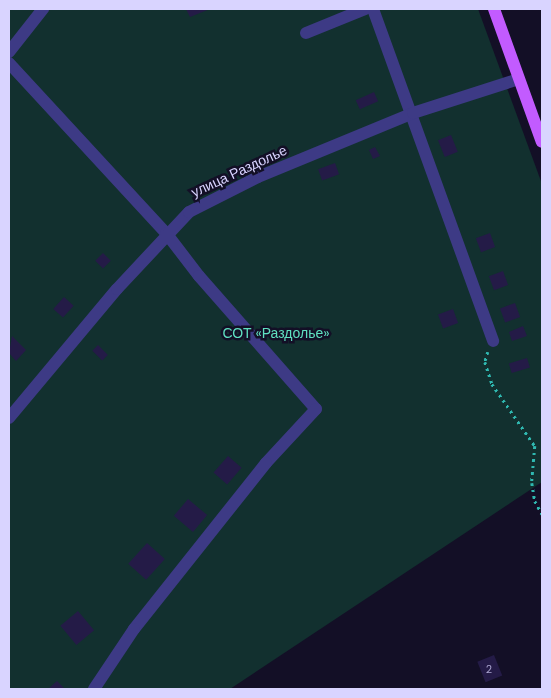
<!DOCTYPE html>
<meta charset="utf-8">
<style>
body{margin:0}
#map{position:relative;width:551px;height:698px;overflow:hidden;background:#130f26;font-family:"DM Sans",sans-serif}
div>[style]{position:absolute}
.green>*{inset:0;background:#12302f}
.building>*{inset:0;background:#241b47;transform-origin:0 0}
.path>*{height:2.5px;margin-top:-1.25px;transform-origin:0;background:repeating-linear-gradient(90deg,#2fb8b0 0 2.5px,transparent 0 6.5px)}
.street>*{height:12px;margin:-6px;padding:0 6px;transform-origin:6px;border-radius:6px;background:#3d3a85}
.primary>*{height:12px;margin:-6px;padding:0 6px;transform-origin:6px;border-radius:6px;background:#c25bff}
span{translate:-50% -50%;white-space:nowrap;text-align:center;line-height:1.15;-webkit-text-stroke:5px #130f26;paint-order:stroke}
.number-label{font-size:11px;color:#aca6d1}
.number-label span{-webkit-text-stroke-width:0}
.street-label{font-size:14px;color:#d9d4ff}
.park-label{font-size:14px;color:#5fe0c0}
.frame{position:absolute;inset:0;border:10px solid #d9d4ff;pointer-events:none}
</style>
<div id="map">
<div class="green">
<div style="clip-path:polygon(9px 9px,478px 9px,542px 184px,542px 482px,230px 689px,9px 689px)"></div>
</div>
<div class="building">
<div style="clip-path:polygon(186px 9px,210px 9px,190px 17px)"></div>
<div style="left:374px;top:92px;width:10px;height:20px;rotate:66deg"></div>
<div style="left:451px;top:135px;width:18px;height:14px;rotate:68deg"></div>
<div style="clip-path:polygon(375px 147px,380px 156px,373px 159px,369px 150px)"></div>
<div style="left:335px;top:163px;width:12px;height:18px;rotate:70deg"></div>
<div style="left:490px;top:233px;width:15px;height:15px;rotate:70deg"></div>
<div style="left:103px;top:253px;width:11px;height:11px;rotate:45deg"></div>
<div style="left:503px;top:271px;width:15px;height:15px;rotate:70deg"></div>
<div style="left:64px;top:297px;width:13px;height:16px;rotate:42deg"></div>
<div style="left:515px;top:303px;width:15px;height:16px;rotate:70deg"></div>
<div style="left:453px;top:309px;width:15px;height:16px;rotate:70deg"></div>
<div style="clip-path:polygon(523px 326px,527px 336px,512px 341px,509px 332px)"></div>
<div style="clip-path:polygon(12px 336px,26px 350px,16px 361px,9px 353px)"></div>
<div style="left:98px;top:345px;width:14px;height:8px;rotate:45deg"></div>
<div style="left:527px;top:358px;width:10px;height:19px;rotate:73deg"></div>
<div style="left:228px;top:456px;width:18px;height:22px;rotate:41deg"></div>
<div style="left:188px;top:499px;width:25px;height:22px;rotate:40deg"></div>
<div style="left:147px;top:543px;width:24px;height:28px;rotate:42deg"></div>
<div style="left:78px;top:611px;width:25px;height:23px;rotate:50deg"></div>
<div style="left:494px;top:655px;width:22px;height:18px;rotate:68deg"></div>
<div style="clip-path:polygon(57px 681px,65px 689px,48px 689px)"></div>
</div>
<div class="path">
<div style="left:488px;top:352px;width:10px;rotate:107deg"></div>
<div style="left:485px;top:362px;width:23px;rotate:72deg"></div>
<div style="left:492px;top:384px;width:75px;rotate:55.3deg"></div>
<div style="left:535px;top:446px;width:37px;rotate:95deg"></div>
<div style="left:532px;top:483px;width:18px;rotate:81deg"></div>
<div style="left:535px;top:501px;width:15px;rotate:62deg"></div>
</div>
<div class="street">
<div style="left:373px;top:9px;width:353px;rotate:70.1deg"></div>
<div style="left:306px;top:33px;width:64px;rotate:-22.1deg"></div>
<div style="left:9px;top:52px;width:55px;rotate:-51.7deg"></div>
<div style="left:9px;top:63px;width:231px;rotate:47.3deg"></div>
<div style="left:166px;top:233px;width:54px;rotate:52.5deg"></div>
<div style="left:199px;top:276px;width:177px;rotate:48.7deg"></div>
<div style="left:316px;top:409px;width:74px;rotate:132.8deg"></div>
<div style="left:266px;top:463px;width:212px;rotate:128.5deg"></div>
<div style="left:134px;top:629px;width:72px;rotate:123.7deg"></div>
<div style="left:9px;top:418px;width:168px;rotate:-50.1deg"></div>
<div style="left:117px;top:289px;width:105px;rotate:-46.9deg"></div>
<div style="left:189px;top:212px;width:77px;rotate:-26.9deg"></div>
<div style="left:258px;top:177px;width:168px;rotate:-22.4deg"></div>
<div style="left:413px;top:113px;width:111px;rotate:-17.8deg"></div>
</div>
<div class="primary">
<div style="left:494px;top:9px;width:141px;rotate:70.2deg"></div>
</div>
<div class="number-label">
<span style="left:489px;top:669px">2</span>
</div>
<div class="street-label">
<span style="left:239px;top:171px;rotate:-25deg">улица Раздолье</span>
</div>
<div class="park-label">
<span style="left:276px;top:333px">СОТ «Раздолье»</span>
</div>
<div class="frame"></div>
</div>
